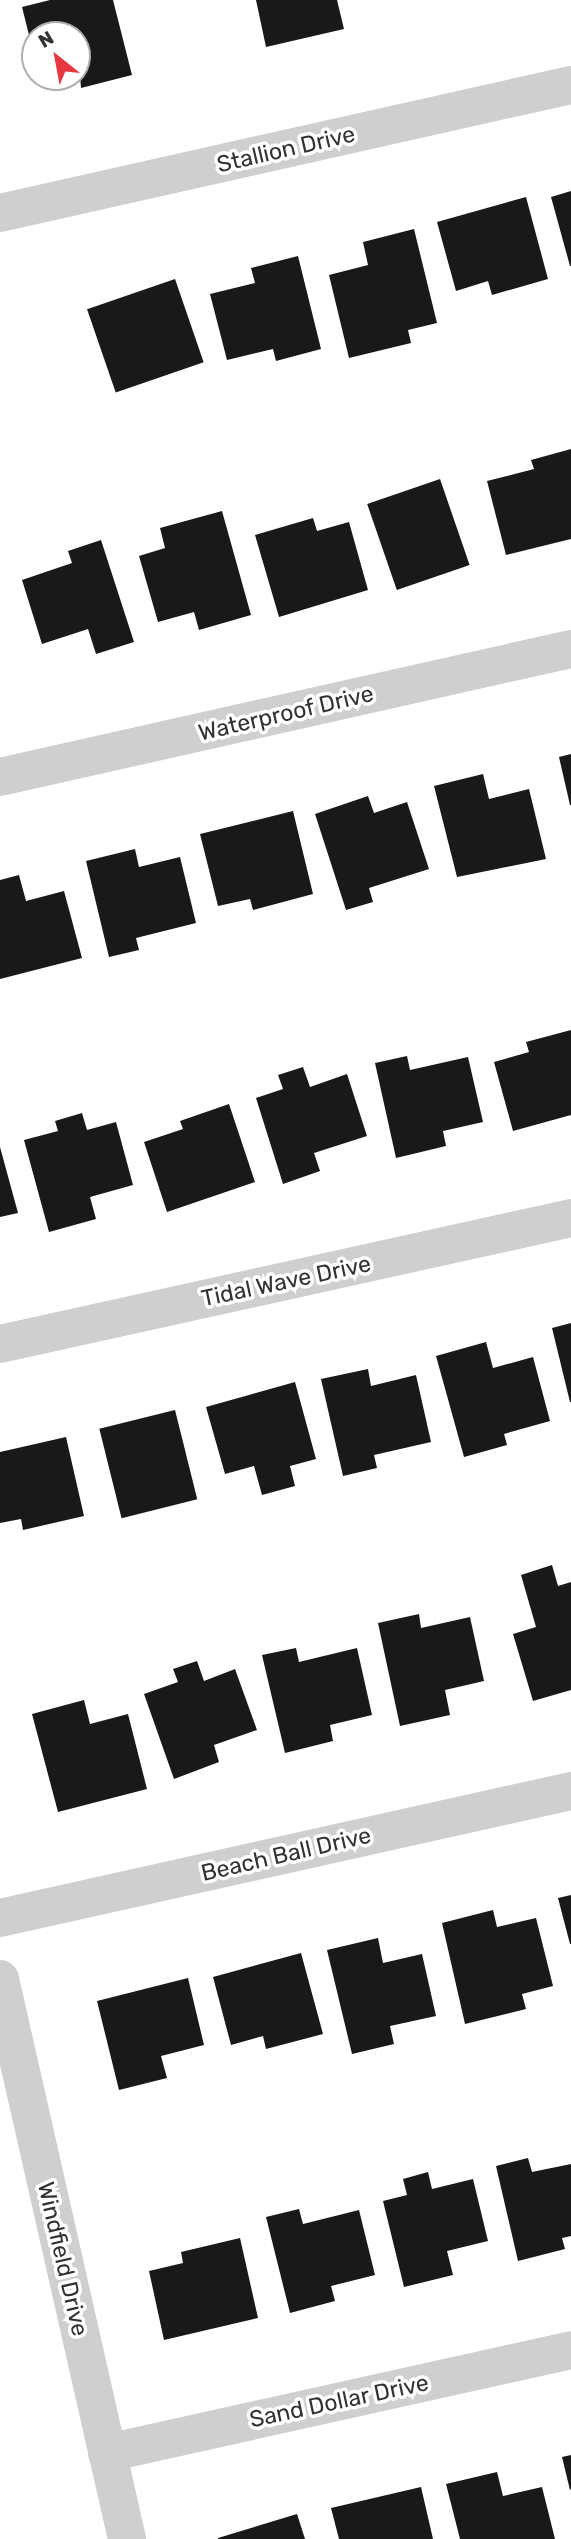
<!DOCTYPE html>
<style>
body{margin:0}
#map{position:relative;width:571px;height:2539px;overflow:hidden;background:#fff;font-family:Rubik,sans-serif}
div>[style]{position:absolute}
.building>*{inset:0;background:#191919;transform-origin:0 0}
.minor>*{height:38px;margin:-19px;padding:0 19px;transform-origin:19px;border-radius:19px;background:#cfcfcf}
span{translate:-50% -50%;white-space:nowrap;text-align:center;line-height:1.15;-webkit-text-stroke:7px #fff;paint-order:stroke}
.street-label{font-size:23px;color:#323232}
.north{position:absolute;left:21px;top:21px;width:70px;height:70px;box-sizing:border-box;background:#fff;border:2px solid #adadad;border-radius:50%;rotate:329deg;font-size:19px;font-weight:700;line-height:28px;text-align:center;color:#323232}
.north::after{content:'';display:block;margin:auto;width:24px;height:32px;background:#e53840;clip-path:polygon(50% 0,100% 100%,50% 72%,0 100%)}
</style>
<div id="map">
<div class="building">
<div style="clip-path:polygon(50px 0,113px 0,132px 75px,81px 88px,77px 35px,35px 35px,34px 55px,22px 7px)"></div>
<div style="clip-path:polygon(256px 0,337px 0,344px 29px,266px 47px)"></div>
<div style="clip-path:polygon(571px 191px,571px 266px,570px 266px,551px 197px)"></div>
<div style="clip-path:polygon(526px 197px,548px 279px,492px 295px,488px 281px,456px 291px,437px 222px)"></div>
<div style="clip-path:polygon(414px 229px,437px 323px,408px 330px,411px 343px,349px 358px,329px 275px,368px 265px,363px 242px)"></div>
<div style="clip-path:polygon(298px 256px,321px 349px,276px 361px,273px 349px,227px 360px,210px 294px,255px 283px,251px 268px)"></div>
<div style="left:175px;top:279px;width:88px;height:93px;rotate:71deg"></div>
<div style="clip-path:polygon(571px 449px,571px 539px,506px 555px,487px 481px,534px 469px,531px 460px)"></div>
<div style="left:440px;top:479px;width:91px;height:77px;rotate:71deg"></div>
<div style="clip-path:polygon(222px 511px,251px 615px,199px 630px,194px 612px,158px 622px,139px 556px,165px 548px,160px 528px)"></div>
<div style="clip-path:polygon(313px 518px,317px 531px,349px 522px,368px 590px,279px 617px,255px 535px)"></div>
<div style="clip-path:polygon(101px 540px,134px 642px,96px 654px,88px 629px,42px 644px,22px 580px,72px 563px,68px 551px)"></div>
<div style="clip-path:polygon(571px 754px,571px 805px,570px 805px,559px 757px)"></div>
<div style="clip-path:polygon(483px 774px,489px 799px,529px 789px,546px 859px,457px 877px,434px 786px)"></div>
<div style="clip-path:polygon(368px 796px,374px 813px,407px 802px,429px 869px,369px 888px,373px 902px,346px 910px,315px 814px)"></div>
<div style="clip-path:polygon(293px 811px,313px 894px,253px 910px,250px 899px,218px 906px,200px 834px)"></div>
<div style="clip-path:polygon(135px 849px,139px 867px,180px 857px,196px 923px,136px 938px,139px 950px,109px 957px,86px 861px)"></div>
<div style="clip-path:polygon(19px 875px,26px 901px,64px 891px,82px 958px,0 979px,0 880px)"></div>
<div style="clip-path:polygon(571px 1030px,571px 1115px,513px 1131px,494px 1062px,529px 1052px,526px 1042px)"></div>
<div style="clip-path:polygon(407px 1056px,410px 1070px,468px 1057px,483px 1122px,443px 1131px,446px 1146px,396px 1158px,375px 1063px)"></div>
<div style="clip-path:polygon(303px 1067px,310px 1087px,347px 1074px,367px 1136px,314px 1153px,320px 1171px,283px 1184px,256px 1098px,283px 1089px,278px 1075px)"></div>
<div style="clip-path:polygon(229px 1104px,255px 1182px,167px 1212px,144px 1142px,183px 1129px,180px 1121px)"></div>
<div style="clip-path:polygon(82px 1113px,87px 1130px,116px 1122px,133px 1185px,90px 1197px,96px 1219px,49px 1232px,24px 1140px,58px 1131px,55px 1121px)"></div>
<div style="clip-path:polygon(0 1147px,18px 1213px,0 1217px)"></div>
<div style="clip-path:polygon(571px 1323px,571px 1402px,570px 1402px,552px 1328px)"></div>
<div style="clip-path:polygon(486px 1342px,493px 1368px,533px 1357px,550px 1421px,504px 1434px,507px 1445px,464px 1457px,436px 1356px)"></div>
<div style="clip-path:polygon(368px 1369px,371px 1386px,416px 1375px,431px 1442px,374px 1455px,377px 1468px,343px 1476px,321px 1379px)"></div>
<div style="clip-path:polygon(295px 1382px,316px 1459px,290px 1466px,295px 1486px,262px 1495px,254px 1466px,225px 1474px,206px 1407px)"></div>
<div style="left:175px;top:1410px;width:92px;height:78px;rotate:76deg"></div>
<div style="clip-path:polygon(66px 1437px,84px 1516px,23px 1530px,21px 1519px,0 1523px,0 1452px)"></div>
<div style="clip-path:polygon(552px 1565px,558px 1586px,571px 1582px,571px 1690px,533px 1701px,513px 1634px,536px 1627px,521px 1575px)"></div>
<div style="clip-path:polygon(419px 1614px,421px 1628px,470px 1617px,484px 1681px,445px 1690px,450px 1715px,400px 1726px,378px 1623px)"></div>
<div style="clip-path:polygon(296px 1648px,299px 1662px,357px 1648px,372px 1715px,330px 1725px,333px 1741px,285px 1753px,262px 1655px)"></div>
<div style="clip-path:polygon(197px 1661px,204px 1681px,235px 1669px,257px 1730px,214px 1745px,219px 1762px,174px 1779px,144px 1694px,178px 1682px,173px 1669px)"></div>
<div style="clip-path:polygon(84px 1700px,90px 1724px,128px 1714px,147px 1789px,58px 1812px,32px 1714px)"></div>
<div style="clip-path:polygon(571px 1895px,571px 1944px,570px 1944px,558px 1898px)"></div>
<div style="clip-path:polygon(493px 1910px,497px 1927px,536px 1918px,553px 1986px,522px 1994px,526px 2009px,465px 2024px,442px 1923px)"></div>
<div style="clip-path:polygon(378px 1938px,383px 1963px,422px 1954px,436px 2016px,390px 2026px,394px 2044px,352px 2054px,327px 1950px)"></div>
<div style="clip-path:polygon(301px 1953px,323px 2034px,266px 2049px,263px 2036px,231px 2045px,213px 1977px)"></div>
<div style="clip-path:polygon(188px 1978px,204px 2045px,161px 2056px,167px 2078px,119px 2090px,97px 2001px)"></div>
<div style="clip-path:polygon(528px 2158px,532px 2172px,571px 2164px,571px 2236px,562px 2238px,565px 2249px,518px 2261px,496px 2166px)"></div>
<div style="clip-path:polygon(428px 2172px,432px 2189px,473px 2179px,488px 2241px,447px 2251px,453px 2275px,404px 2287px,383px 2201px,407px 2195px,403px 2179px)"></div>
<div style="clip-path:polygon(299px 2209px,303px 2224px,359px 2210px,375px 2275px,331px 2286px,335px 2301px,290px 2313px,266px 2217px)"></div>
<div style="clip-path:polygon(240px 2238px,258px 2318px,164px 2340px,149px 2271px,183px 2263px,181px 2252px)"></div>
<div style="clip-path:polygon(571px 2455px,571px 2489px,570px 2490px,562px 2457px)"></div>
<div style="clip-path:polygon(497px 2472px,503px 2496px,542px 2487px,555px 2539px,460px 2539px,446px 2484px)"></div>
<div style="clip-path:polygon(421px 2487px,433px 2539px,339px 2539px,331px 2508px)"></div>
<div style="clip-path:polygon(297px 2514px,305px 2539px,218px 2539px,218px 2538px)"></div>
</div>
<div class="minor">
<div style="left:0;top:213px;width:585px;rotate:-12.64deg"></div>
<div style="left:0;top:777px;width:585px;rotate:-12.64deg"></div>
<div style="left:0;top:1344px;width:585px;rotate:-12.44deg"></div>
<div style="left:0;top:1918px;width:585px;rotate:-12.54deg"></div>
<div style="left:0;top:1979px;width:574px;rotate:77.22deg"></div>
<div style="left:107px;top:2453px;width:475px;rotate:-12.5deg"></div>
</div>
<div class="street-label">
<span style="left:286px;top:149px;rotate:-13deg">Stallion Drive</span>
<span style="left:286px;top:713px;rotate:-13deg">Waterproof Drive</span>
<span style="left:286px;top:1281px;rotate:-12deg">Tidal Wave Drive</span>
<span style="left:286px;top:1854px;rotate:-13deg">Beach Ball Drive</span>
<span style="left:63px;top:2259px;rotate:77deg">Windfield Drive</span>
<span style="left:339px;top:2401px;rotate:-12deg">Sand Dollar Drive</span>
</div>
<div class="north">N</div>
</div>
